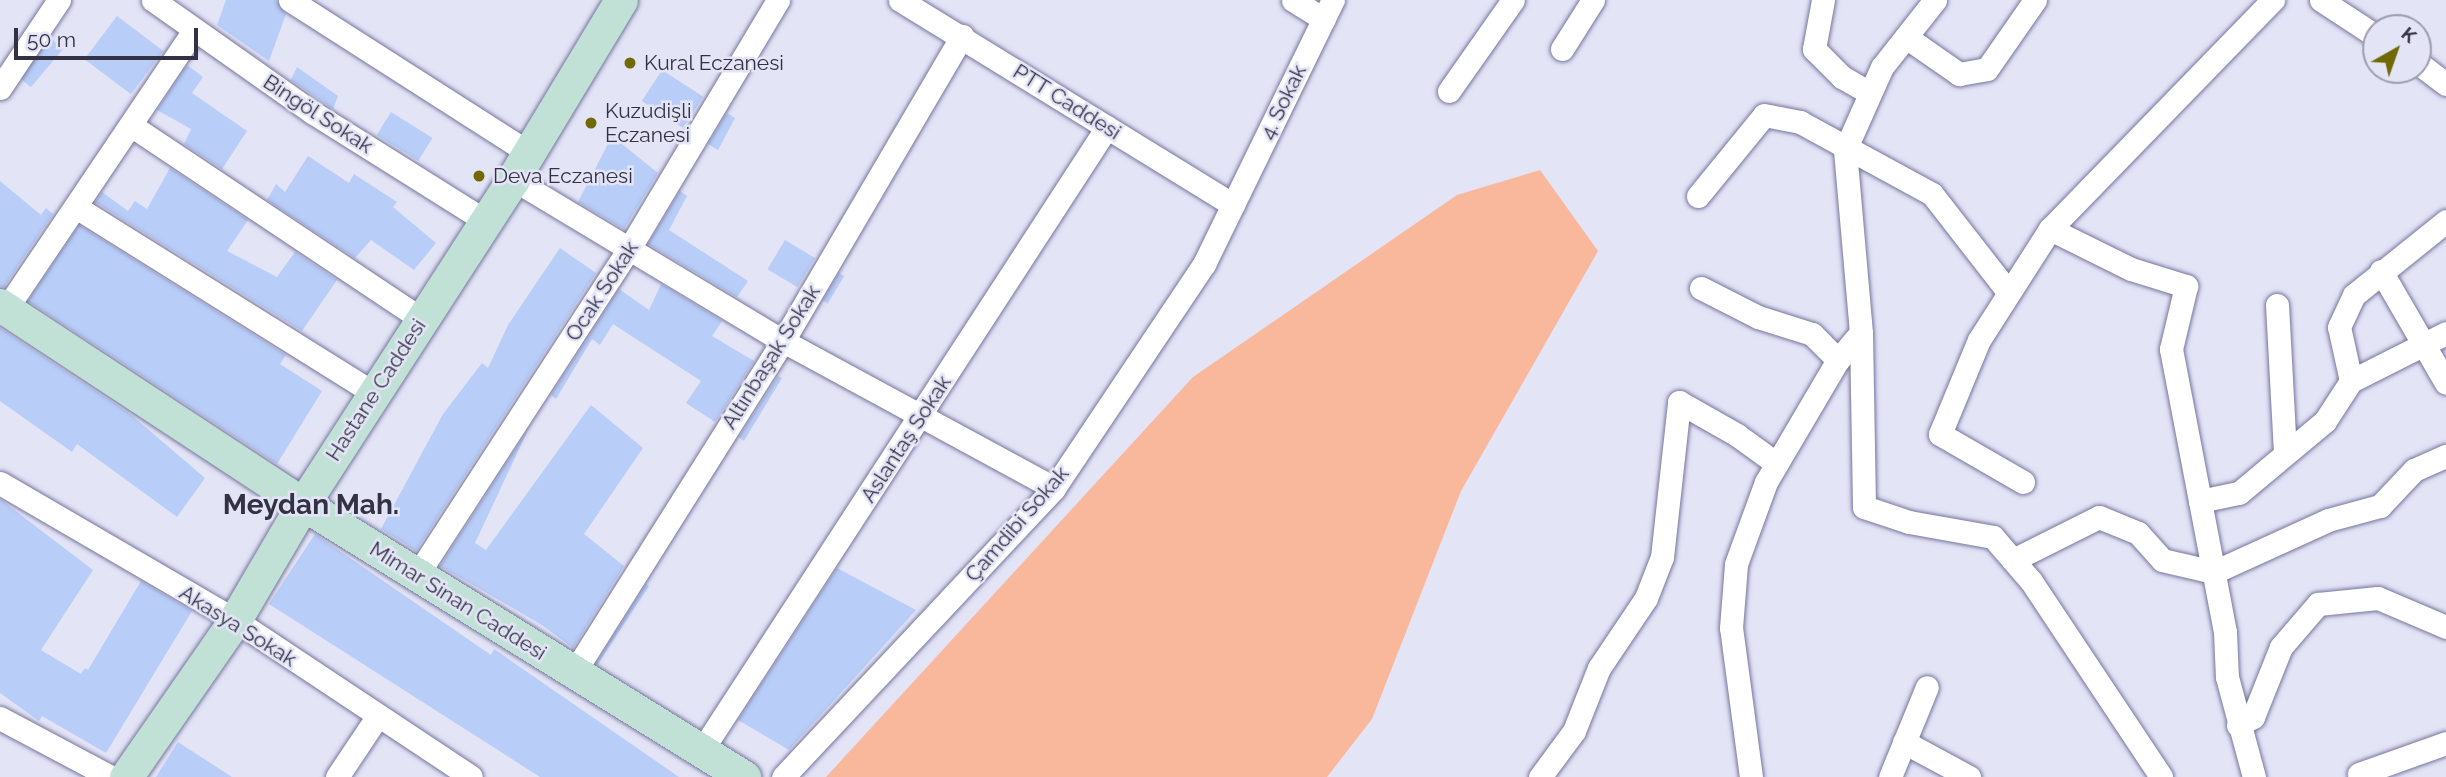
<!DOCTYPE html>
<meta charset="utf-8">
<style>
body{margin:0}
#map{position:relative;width:2446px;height:777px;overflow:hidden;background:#e4e4f7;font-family:Raleway,sans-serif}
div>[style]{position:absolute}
.green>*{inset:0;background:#f9b79b}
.building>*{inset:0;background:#b8cdf7;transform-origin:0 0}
.roads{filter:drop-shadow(0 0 2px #75759e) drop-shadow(0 0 2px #75759e)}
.street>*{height:23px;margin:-11.5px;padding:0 11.5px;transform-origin:11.5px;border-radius:11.5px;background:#fff}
.secondary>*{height:33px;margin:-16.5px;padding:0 16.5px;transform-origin:16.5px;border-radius:16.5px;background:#c2e1d6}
.dots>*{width:19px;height:19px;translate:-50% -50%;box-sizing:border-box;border:4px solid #e4e4f7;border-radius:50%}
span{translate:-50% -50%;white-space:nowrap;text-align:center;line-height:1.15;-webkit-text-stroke:5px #e4e4f7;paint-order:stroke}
.poi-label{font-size:21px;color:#323244}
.left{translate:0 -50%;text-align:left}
.street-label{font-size:21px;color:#323244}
.district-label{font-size:28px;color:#323244;font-weight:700}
.north{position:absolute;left:2362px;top:14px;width:70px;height:70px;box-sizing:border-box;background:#e4e4f7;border:2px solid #9d9daf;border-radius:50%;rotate:40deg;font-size:19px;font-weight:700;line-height:28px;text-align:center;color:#323244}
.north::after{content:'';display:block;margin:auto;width:24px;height:32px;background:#716901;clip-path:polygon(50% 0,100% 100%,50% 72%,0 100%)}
.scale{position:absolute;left:14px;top:28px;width:184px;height:32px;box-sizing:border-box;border:4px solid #323244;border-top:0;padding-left:9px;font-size:21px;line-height:24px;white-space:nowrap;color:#323244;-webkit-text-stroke:5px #e4e4f7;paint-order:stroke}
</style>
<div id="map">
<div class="green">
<div style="clip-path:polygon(1540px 170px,1598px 251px,1461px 491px,1372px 719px,1327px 777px,826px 777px,1193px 377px,1457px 195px)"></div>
</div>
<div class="building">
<div style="clip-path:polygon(226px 0,276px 0,286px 14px,269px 61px,217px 25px)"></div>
<div style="left:117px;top:16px;width:58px;height:54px;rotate:37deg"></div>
<div style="left:50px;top:38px;width:17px;height:50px;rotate:40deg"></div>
<div style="clip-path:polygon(187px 65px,203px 77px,192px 93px,247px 131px,222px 169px,184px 144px,191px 129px,157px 110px)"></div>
<div style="clip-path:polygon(297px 67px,338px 96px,333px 109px,291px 80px)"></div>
<div style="left:662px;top:70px;width:49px;height:37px;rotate:33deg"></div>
<div style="left:391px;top:112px;width:49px;height:27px;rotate:32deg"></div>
<div style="clip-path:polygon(727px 113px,735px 118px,718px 150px,708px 144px)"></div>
<div style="clip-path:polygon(612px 136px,658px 173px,624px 229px,578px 202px)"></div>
<div style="clip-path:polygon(308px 156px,349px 183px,354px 174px,397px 202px,393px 207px,436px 243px,414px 270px,371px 240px,355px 258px,267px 200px,276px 184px,285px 192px)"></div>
<div style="clip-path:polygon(170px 168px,248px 220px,227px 251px,277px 277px,295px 252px,337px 280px,302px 331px,95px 202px,102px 192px,128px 211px,135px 201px,147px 209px)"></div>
<div style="clip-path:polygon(0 181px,41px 215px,46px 208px,53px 214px,4px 287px,0 286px)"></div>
<div style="clip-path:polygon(680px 191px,687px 196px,669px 230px,748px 281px,737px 297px,648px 244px)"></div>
<div style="clip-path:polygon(79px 225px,286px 355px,280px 364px,322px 391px,277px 464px,28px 301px)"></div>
<div style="left:785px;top:240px;width:35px;height:34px;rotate:31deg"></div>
<div style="clip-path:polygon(560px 248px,596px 273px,416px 551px,381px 529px,443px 414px,482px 363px,488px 368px,508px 325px)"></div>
<div style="left:839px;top:273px;width:6px;height:32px;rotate:31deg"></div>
<div style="clip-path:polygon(661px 284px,722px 321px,712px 336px,754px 361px,715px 422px,686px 403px,701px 381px,613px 324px,600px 345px,592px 339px,556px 399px,551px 395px,619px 289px,649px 310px)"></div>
<div style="clip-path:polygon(0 328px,129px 413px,205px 478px,177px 517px,77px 444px,72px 452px,0 401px)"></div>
<div style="clip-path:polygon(778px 376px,782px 378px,744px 441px,739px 437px)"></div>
<div style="clip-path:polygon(591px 405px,643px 448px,584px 534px,624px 566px,573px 648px,542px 625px,440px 566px,529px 428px,475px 543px,486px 550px)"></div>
<div style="clip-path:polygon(0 499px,93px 570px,41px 650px,81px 674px,85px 668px,88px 670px,141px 581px,192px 611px,106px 753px,42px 716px,39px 721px,0 693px)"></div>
<div style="clip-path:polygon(315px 534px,491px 655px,494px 649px,679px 777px,540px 777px,269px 604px)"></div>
<div style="clip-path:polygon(837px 568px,916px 610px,789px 750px,738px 720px)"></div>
<div style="clip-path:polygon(646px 584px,649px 586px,598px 664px,596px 663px)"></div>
<div style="clip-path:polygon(178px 742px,232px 777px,156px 777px)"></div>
</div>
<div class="roads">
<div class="street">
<div style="left:153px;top:0;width:194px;rotate:35.2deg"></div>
<div style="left:312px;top:112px;width:205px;rotate:32.1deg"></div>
<div style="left:290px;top:0;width:284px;rotate:32.6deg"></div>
<div style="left:900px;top:0;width:391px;rotate:31.6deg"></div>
<div style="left:1293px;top:0;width:36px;rotate:32deg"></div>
<div style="left:1823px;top:0;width:50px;rotate:100.4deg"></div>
<div style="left:1814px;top:49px;width:40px;rotate:45deg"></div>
<div style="left:1842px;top:77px;width:32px;rotate:30deg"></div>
<div style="left:1935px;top:0;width:85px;rotate:128.3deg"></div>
<div style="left:1882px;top:67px;width:91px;rotate:114deg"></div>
<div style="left:1845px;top:150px;width:184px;rotate:85deg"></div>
<div style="left:1861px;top:333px;width:174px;rotate:89deg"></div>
<div style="left:1864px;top:507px;width:47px;rotate:18.4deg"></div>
<div style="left:1909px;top:522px;width:85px;rotate:10.1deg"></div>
<div style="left:1993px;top:537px;width:58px;rotate:49.2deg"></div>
<div style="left:2031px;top:581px;width:235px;rotate:56.4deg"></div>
<div style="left:2321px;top:0;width:66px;rotate:33.2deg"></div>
<div style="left:1906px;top:37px;width:65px;rotate:34.9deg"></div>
<div style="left:1959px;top:74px;width:28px;rotate:-10deg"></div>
<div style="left:1987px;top:69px;width:84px;rotate:-55.2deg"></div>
<div style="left:1562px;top:49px;width:58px;rotate:-57.7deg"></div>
<div style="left:2418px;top:63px;width:35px;rotate:37deg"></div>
<div style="left:0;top:88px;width:106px;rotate:-56.2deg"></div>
<div style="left:1449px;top:91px;width:111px;rotate:-54.9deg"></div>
<div style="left:132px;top:126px;width:348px;rotate:33.7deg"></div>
<div style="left:513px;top:179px;width:315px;rotate:31deg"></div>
<div style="left:783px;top:341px;width:308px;rotate:28.5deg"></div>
<div style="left:1698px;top:196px;width:104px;rotate:-50.8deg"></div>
<div style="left:1764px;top:115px;width:37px;rotate:11deg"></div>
<div style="left:1800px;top:122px;width:150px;rotate:28.6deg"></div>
<div style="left:1932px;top:194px;width:125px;rotate:52.1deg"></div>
<div style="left:76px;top:207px;width:351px;rotate:32deg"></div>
<div style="left:2050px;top:229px;width:90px;rotate:26.3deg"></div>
<div style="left:2131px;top:269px;width:58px;rotate:17.2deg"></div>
<div style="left:2186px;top:286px;width:65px;rotate:103.4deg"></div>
<div style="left:2171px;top:349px;width:288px;rotate:79.2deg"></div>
<div style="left:2225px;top:632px;width:45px;rotate:87.5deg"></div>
<div style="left:2227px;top:677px;width:104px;rotate:74.9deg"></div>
<div style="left:2381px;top:271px;width:129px;rotate:59.9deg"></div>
<div style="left:1701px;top:288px;width:64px;rotate:27deg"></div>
<div style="left:1758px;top:317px;width:57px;rotate:17.5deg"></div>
<div style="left:1812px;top:334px;width:37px;rotate:45deg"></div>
<div style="left:2277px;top:305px;width:146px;rotate:86.9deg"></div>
<div style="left:6px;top:309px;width:336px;rotate:-56deg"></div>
<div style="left:2351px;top:381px;width:106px;rotate:-26.8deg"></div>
<div style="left:2023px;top:482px;width:96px;rotate:-150deg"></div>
<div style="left:1940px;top:434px;width:102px;rotate:-67.5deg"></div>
<div style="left:1979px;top:340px;width:132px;rotate:-57.4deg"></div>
<div style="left:2050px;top:229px;width:320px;rotate:-45.8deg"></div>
<div style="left:0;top:483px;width:272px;rotate:30.2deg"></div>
<div style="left:235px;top:620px;width:283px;rotate:33.6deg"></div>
<div style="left:2200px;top:501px;width:40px;rotate:-12deg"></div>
<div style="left:2239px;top:493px;width:112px;rotate:-39.9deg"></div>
<div style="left:2325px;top:421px;width:48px;rotate:-57deg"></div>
<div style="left:2351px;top:381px;width:55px;rotate:-102.5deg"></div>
<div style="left:2339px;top:327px;width:35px;rotate:-65deg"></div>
<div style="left:2354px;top:295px;width:118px;rotate:-38.8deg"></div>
<div style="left:2013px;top:560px;width:96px;rotate:-26.6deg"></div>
<div style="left:2099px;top:517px;width:42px;rotate:22.3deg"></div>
<div style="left:2138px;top:533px;width:36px;rotate:48deg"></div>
<div style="left:2162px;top:560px;width:53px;rotate:13deg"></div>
<div style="left:2214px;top:572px;width:125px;rotate:-24.5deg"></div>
<div style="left:2328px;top:520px;width:54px;rotate:-15.1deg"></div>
<div style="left:2380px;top:506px;width:50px;rotate:-46.6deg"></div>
<div style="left:2414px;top:470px;width:35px;rotate:-24deg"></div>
<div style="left:417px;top:575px;width:389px;rotate:-57deg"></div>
<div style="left:629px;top:249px;width:290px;rotate:-59.1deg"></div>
<div style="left:573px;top:674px;width:394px;rotate:-57.8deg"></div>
<div style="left:783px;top:341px;width:354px;rotate:-59.6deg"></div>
<div style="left:0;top:718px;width:126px;rotate:28deg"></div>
<div style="left:2238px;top:725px;width:17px;rotate:-28deg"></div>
<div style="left:2253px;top:717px;width:75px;rotate:-68.2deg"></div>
<div style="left:2281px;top:647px;width:57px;rotate:-49.3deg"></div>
<div style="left:2318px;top:604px;width:60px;rotate:-5.7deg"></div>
<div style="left:2378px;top:598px;width:74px;rotate:23.1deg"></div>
<div style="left:1904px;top:742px;width:74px;rotate:28.3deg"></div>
<div style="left:702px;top:750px;width:743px;rotate:-56.97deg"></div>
<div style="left:2359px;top:774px;width:92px;rotate:-19.6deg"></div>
<div style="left:337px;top:777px;width:72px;rotate:-56.3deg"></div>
<div style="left:783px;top:777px;width:396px;rotate:-46.8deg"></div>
<div style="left:1054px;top:488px;width:270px;rotate:-56.2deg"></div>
<div style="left:1204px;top:264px;width:294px;rotate:-64deg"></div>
<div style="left:1540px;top:777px;width:57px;rotate:-53.5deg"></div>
<div style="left:1574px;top:731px;width:68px;rotate:-68.4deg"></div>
<div style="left:1599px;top:668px;width:84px;rotate:-56.1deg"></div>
<div style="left:1646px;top:598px;width:44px;rotate:-68.7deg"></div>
<div style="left:1662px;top:557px;width:156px;rotate:-83.7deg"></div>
<div style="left:1679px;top:402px;width:67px;rotate:29.6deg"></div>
<div style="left:1737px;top:435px;width:49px;rotate:35.9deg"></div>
<div style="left:1751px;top:777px;width:150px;rotate:-97.6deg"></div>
<div style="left:1731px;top:628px;width:64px;rotate:-85.5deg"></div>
<div style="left:1736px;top:564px;width:87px;rotate:-69.9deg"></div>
<div style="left:1766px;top:482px;width:142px;rotate:-59.5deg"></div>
<div style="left:1838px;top:360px;width:35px;rotate:-50deg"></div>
<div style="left:1890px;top:777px;width:97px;rotate:-67.7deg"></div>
</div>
<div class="secondary">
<div style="left:0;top:305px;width:363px;rotate:33.3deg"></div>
<div style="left:303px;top:504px;width:519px;rotate:31.76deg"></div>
<div style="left:126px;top:777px;width:191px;rotate:-55.2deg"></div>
<div style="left:235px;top:620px;width:134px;rotate:-59.6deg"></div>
<div style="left:303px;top:504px;width:387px;rotate:-57.1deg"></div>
<div style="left:513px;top:179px;width:209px;rotate:-58.9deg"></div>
</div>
</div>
<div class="dots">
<div style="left:630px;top:63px;background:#716901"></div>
<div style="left:591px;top:123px;background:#716901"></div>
<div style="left:479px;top:176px;background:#716901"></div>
</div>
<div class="poi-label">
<span class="left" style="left:644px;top:63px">Kural Eczanesi</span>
<span class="left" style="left:605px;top:123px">Kuzudişli<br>Eczanesi</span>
<span class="left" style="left:493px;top:176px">Deva Eczanesi</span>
</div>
<div class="street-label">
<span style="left:1067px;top:102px;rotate:32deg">PTT Caddesi</span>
<span style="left:1283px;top:102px;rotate:-64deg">4. Sokak</span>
<span style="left:318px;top:114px;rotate:33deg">Bingöl Sokak</span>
<span style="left:602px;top:291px;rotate:-57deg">Ocak Sokak</span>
<span style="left:771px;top:357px;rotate:-58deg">Altınbaşak Sokak</span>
<span style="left:376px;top:390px;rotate:-57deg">Hastane Caddesi</span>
<span style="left:906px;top:439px;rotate:-57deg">Aslantaş Sokak</span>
<span style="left:1017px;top:524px;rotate:-49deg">Çamdibi Sokak</span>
<span style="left:458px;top:601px;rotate:32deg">Mimar Sinan Caddesi</span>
<span style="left:238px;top:626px;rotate:32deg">Akasya Sokak</span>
</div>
<div class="district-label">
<span style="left:311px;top:505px">Meydan Mah.</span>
</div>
<div class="north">K</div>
<div class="scale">50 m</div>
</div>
